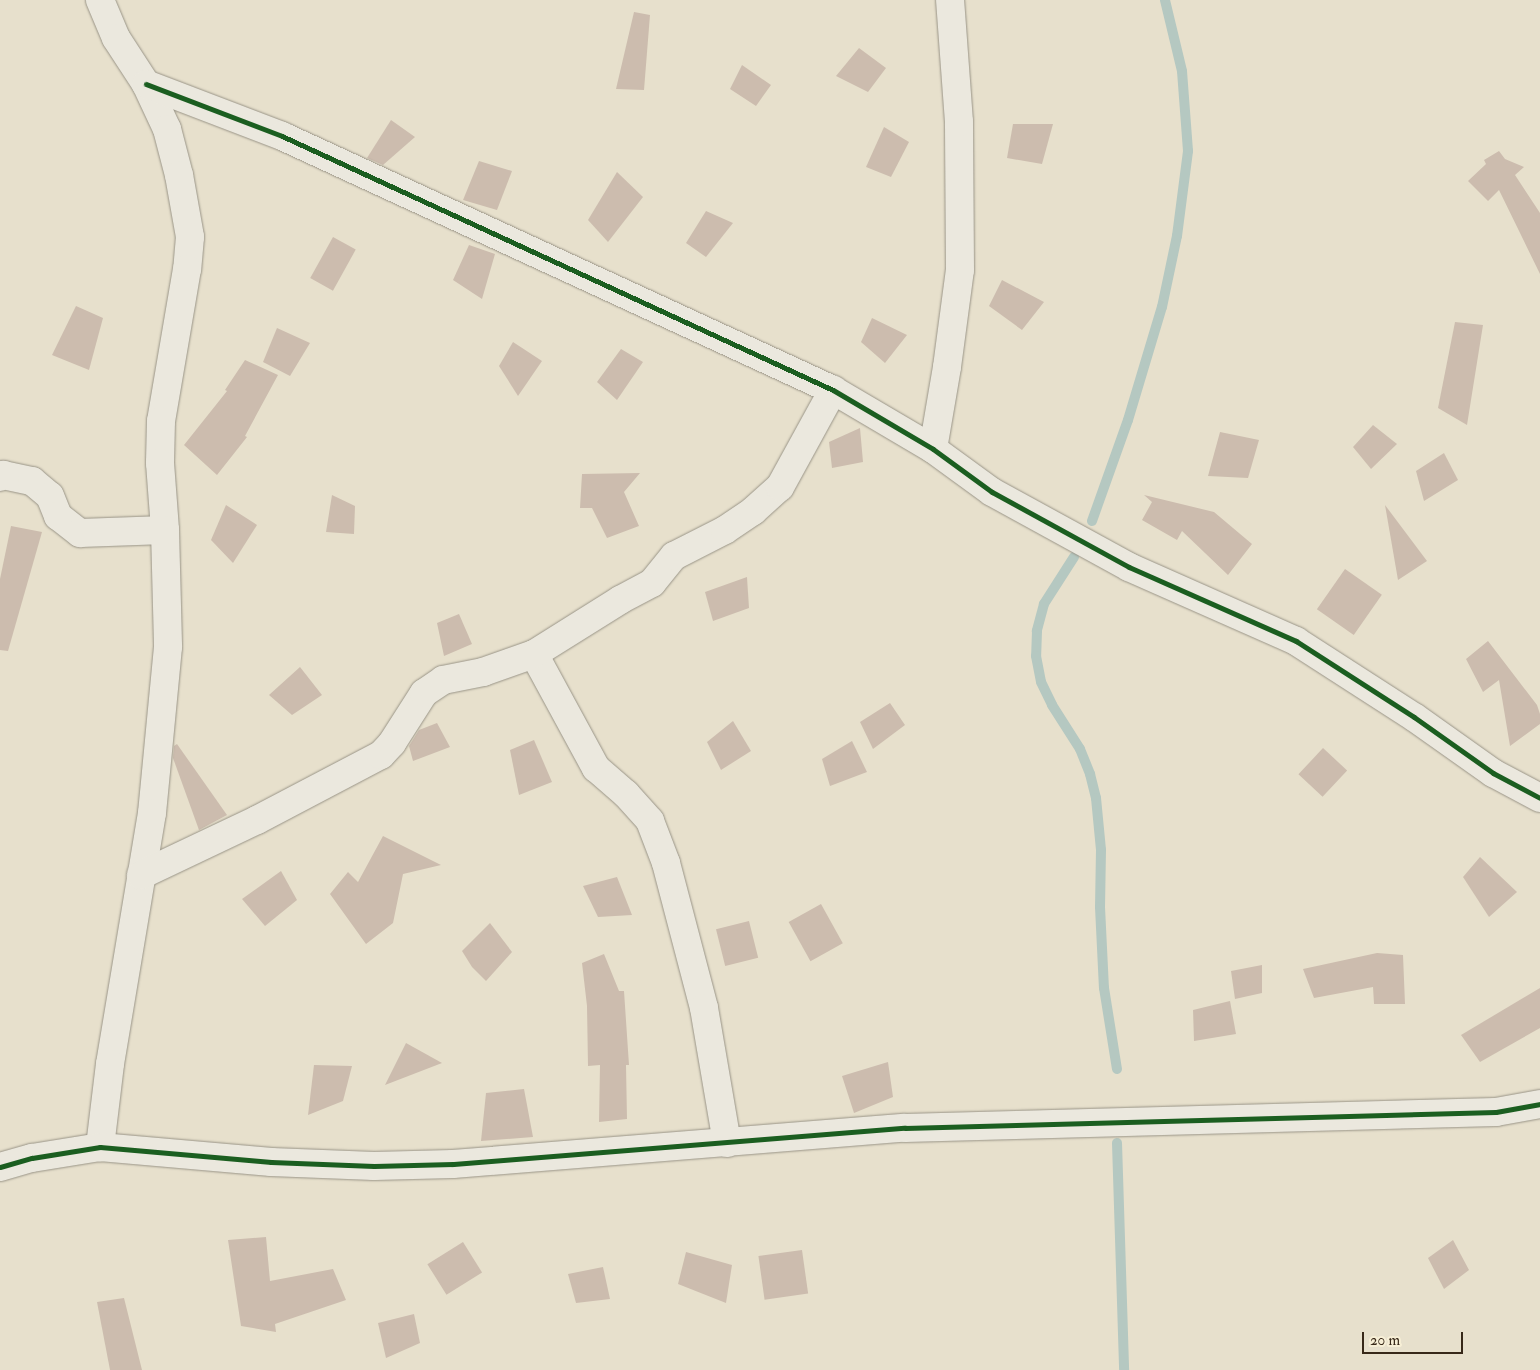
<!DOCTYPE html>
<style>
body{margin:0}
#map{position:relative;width:1540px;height:1370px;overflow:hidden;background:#e7e0cc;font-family:"IM FELL Double Pica",serif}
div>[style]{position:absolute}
.stream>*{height:10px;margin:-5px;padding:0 5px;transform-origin:5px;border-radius:5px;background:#b5c8c1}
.building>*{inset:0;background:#ccbcae;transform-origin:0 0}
.roads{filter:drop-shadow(0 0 1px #999487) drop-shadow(0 0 1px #999487)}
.minor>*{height:28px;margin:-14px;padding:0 14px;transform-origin:14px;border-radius:14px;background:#ebe8de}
.cycleway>*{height:5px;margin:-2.5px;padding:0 2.5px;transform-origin:2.5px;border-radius:2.5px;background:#1b5e20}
span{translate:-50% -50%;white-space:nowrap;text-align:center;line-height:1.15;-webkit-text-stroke:5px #f7efd6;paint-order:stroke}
.scale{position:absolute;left:1362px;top:1332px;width:101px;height:22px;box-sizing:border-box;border:2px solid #372818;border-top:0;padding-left:6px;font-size:15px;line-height:18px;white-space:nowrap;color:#372818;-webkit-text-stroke:4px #f7efd6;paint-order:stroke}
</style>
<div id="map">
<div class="stream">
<div style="left:1092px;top:521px;width:107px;rotate:-70.4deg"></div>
<div style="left:1128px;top:420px;width:118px;rotate:-73.3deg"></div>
<div style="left:1162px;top:307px;width:73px;rotate:-78.1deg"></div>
<div style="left:1177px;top:236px;width:86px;rotate:-82.6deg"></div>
<div style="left:1188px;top:151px;width:80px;rotate:-94.3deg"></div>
<div style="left:1182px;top:71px;width:73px;rotate:-103.5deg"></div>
<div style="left:1074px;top:557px;width:56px;rotate:122.6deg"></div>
<div style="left:1044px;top:604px;width:28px;rotate:105deg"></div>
<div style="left:1037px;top:631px;width:25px;rotate:92deg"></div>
<div style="left:1036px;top:656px;width:26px;rotate:79deg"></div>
<div style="left:1041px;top:682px;width:25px;rotate:64deg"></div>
<div style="left:1052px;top:705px;width:52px;rotate:57.5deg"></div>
<div style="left:1080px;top:749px;width:27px;rotate:68deg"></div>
<div style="left:1090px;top:774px;width:25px;rotate:76deg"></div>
<div style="left:1096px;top:798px;width:52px;rotate:84.5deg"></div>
<div style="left:1101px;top:850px;width:57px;rotate:91deg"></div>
<div style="left:1100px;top:907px;width:81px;rotate:87.2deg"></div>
<div style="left:1104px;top:988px;width:82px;rotate:80.9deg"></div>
<div style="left:1117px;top:1143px;width:227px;rotate:88.2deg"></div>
</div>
<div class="building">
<div style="clip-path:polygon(634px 12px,650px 15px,644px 90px,616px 89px)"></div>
<div style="clip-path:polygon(859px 48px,886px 68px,868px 92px,836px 76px)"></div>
<div style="clip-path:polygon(742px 65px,771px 85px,756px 106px,730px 89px)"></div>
<div style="clip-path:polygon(391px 120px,415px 137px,383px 165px,367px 158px)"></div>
<div style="clip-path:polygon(1013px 124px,1053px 124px,1042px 164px,1007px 158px)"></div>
<div style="clip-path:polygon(884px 127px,909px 142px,891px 177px,866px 167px)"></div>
<div style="clip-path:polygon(1499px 151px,1505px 159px,1524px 167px,1515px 175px,1540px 213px,1540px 274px,1499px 190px,1488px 201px,1468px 181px,1486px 164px,1484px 160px)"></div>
<div style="clip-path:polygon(479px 161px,512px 171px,497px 210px,463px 200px)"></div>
<div style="clip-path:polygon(617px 172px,643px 197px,608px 242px,588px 220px)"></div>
<div style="clip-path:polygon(706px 211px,733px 223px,706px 257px,686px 243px)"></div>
<div style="left:333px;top:237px;width:26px;height:47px;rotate:29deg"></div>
<div style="clip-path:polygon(469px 245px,495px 254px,482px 299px,453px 280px)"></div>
<div style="clip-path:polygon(1002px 280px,1044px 302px,1022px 330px,989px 306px)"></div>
<div style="clip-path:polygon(76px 306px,103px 318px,89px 370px,52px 355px)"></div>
<div style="clip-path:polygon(872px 318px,907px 335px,885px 363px,861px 342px)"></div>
<div style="clip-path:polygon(1455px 322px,1483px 325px,1467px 425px,1438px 408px)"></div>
<div style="clip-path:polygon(277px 328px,310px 343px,290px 376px,263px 362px)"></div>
<div style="clip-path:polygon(513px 342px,542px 361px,518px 396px,499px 366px)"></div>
<div style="clip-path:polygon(621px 349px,643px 362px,617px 400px,597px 382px)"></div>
<div style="clip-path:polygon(245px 360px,278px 375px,245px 436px,247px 437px,217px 475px,184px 445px,227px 391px,225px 390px)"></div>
<div style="clip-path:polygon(1373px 425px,1397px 444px,1371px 469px,1353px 447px)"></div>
<div style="clip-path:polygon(860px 428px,863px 462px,832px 468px,829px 442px)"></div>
<div style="clip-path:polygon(1220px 432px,1259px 440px,1248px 478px,1208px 476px)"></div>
<div style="clip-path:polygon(1444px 453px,1458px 480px,1424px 501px,1416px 471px)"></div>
<div style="clip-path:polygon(640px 473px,624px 492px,639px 526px,607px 538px,592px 508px,580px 508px,582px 474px)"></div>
<div style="clip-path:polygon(332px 495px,355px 506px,354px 534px,326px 532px)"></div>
<div style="clip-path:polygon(1144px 495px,1214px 512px,1252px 544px,1228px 575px,1182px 531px,1177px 540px,1142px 520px,1152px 502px)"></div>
<div style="clip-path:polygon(226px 505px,257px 525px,233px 563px,211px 540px)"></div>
<div style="clip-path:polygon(1385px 505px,1427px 561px,1398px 580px)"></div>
<div style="clip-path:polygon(11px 526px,42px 532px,8px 651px,0 650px,0 579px)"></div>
<div style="left:1345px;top:569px;width:45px;height:49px;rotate:35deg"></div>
<div style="clip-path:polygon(747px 577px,749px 608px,713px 621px,705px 592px)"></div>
<div style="clip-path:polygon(459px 614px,472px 644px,444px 656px,437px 623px)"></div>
<div style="clip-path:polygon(1488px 641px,1537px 705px,1540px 714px,1540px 724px,1510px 746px,1499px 680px,1483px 692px,1466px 659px)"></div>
<div style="clip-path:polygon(300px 667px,322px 695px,292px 715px,269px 695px)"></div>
<div style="clip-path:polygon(890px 703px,905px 725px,873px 749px,860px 722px)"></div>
<div style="clip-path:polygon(733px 721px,751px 751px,721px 770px,707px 742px)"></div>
<div style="clip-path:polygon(437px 723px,450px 747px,413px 761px,409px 746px,419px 730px)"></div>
<div style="clip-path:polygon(534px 740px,552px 782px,519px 795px,510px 750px)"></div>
<div style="clip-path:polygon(852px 741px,867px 772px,830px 786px,822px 759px)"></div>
<div style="clip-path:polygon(177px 744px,227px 815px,199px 830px,173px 758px,174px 746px)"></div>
<div style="left:1323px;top:748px;width:33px;height:36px;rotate:43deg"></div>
<div style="clip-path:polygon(383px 836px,441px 865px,403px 874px,393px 923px,366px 944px,330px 894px,348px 872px,358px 882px)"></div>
<div style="clip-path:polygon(1480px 857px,1517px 892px,1489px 917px,1463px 877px)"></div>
<div style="clip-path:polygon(281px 871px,297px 900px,265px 926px,242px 899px)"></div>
<div style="clip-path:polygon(617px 877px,632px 915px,598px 917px,583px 886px)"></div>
<div style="left:821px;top:904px;width:45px;height:37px;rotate:61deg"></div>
<div style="left:749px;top:921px;width:38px;height:34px;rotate:76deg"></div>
<div style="clip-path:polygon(490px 923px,512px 952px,486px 981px,472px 967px,462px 951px)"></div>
<div style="clip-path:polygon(1377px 953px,1403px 955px,1405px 1004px,1374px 1004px,1373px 987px,1314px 998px,1303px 969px)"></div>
<div style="clip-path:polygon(604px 954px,619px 991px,624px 991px,629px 1065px,626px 1065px,627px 1119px,599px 1122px,600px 1065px,588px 1066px,587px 1006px,582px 963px)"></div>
<div style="clip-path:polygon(1262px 965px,1262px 993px,1235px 999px,1231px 971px)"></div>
<div style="clip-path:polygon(1540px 988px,1540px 1028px,1480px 1062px,1461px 1035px)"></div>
<div style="clip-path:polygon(1230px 1001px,1236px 1034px,1194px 1041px,1193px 1010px)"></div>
<div style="clip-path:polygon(406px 1043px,442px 1063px,385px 1085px)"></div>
<div style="clip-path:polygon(888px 1062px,893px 1097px,854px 1113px,842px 1076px)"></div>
<div style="clip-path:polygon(314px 1065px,352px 1066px,343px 1101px,308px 1115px)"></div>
<div style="clip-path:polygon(524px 1089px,533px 1137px,481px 1141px,486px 1093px)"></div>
<div style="clip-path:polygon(266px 1237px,270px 1281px,333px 1269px,346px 1300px,275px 1324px,276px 1332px,241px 1326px,228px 1240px)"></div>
<div style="clip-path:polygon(1453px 1240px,1469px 1270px,1444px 1289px,1428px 1258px)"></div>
<div style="left:463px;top:1242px;width:36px;height:42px;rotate:58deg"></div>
<div style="left:802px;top:1250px;width:44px;height:44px;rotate:82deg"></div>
<div style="clip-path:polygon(686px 1252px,732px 1265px,726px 1303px,678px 1284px)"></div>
<div style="clip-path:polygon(603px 1267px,610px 1299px,576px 1303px,568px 1274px)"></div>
<div style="clip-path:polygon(124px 1298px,142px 1370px,110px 1370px,97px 1302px)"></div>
<div style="clip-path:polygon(414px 1314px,420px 1343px,386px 1358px,378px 1323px)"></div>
</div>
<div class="roads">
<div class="minor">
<div style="left:100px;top:0;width:41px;rotate:67.2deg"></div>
<div style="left:116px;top:38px;width:55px;rotate:56.9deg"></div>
<div style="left:146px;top:84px;width:50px;rotate:65deg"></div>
<div style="left:167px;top:129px;width:48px;rotate:75.4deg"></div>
<div style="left:179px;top:175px;width:63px;rotate:79.9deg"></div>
<div style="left:190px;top:237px;width:32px;rotate:95deg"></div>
<div style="left:187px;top:269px;width:154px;rotate:99.7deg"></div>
<div style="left:161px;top:421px;width:42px;rotate:91.4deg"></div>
<div style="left:160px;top:463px;width:67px;rotate:85.7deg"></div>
<div style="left:165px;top:530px;width:117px;rotate:88.5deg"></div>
<div style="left:168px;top:647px;width:167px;rotate:95.5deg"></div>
<div style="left:152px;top:813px;width:254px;rotate:99.5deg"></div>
<div style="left:110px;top:1064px;width:84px;rotate:96.9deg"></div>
<div style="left:146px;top:84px;width:146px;rotate:20.9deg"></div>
<div style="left:282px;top:136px;width:607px;rotate:24.75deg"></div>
<div style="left:833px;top:390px;width:116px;rotate:30.5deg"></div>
<div style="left:933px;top:449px;width:73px;rotate:36.1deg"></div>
<div style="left:992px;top:492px;width:156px;rotate:28.7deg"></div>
<div style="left:1129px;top:567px;width:183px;rotate:23.9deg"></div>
<div style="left:1296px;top:641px;width:140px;rotate:32.8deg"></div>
<div style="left:1414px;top:717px;width:97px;rotate:35.3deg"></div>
<div style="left:1493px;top:773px;width:53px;rotate:28deg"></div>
<div style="left:933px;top:449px;width:83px;rotate:-80.3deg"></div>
<div style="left:947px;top:367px;width:98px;rotate:-82.4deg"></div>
<div style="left:960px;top:270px;width:148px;rotate:-90.4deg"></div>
<div style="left:959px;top:122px;width:122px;rotate:-94.2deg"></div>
<div style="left:0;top:477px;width:4px;rotate:-34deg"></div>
<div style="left:3px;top:475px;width:30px;rotate:12deg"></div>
<div style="left:32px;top:481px;width:23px;rotate:40deg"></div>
<div style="left:50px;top:496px;width:22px;rotate:68deg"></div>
<div style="left:58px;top:516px;width:28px;rotate:38deg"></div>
<div style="left:80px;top:533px;width:85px;rotate:-2deg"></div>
<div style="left:534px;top:654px;width:130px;rotate:61.5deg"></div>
<div style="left:596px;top:768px;width:40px;rotate:41deg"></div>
<div style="left:626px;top:794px;width:36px;rotate:48deg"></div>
<div style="left:650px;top:821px;width:45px;rotate:69.1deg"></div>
<div style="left:666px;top:863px;width:150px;rotate:75.3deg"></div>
<div style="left:704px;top:1008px;width:137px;rotate:80.3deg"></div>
<div style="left:141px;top:875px;width:128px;rotate:-25.4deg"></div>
<div style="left:257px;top:820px;width:140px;rotate:-27.7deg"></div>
<div style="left:381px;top:755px;width:16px;rotate:-47deg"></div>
<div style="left:392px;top:743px;width:59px;rotate:-57.4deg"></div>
<div style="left:424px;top:693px;width:23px;rotate:-34deg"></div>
<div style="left:443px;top:680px;width:41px;rotate:-11.3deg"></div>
<div style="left:483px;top:672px;width:54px;rotate:-19.4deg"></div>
<div style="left:534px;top:654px;width:102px;rotate:-32.1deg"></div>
<div style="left:620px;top:600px;width:36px;rotate:-28deg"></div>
<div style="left:652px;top:583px;width:35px;rotate:-51deg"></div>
<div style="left:674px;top:556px;width:57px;rotate:-27deg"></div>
<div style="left:725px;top:530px;width:34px;rotate:-34deg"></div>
<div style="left:753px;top:511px;width:36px;rotate:-42deg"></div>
<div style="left:780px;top:487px;width:111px;rotate:-61.3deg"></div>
<div style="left:0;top:1167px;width:33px;rotate:-16deg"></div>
<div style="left:32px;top:1158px;width:69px;rotate:-9.2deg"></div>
<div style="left:100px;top:1147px;width:172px;rotate:5deg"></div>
<div style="left:271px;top:1162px;width:103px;rotate:2.2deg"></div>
<div style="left:374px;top:1166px;width:79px;rotate:-1.5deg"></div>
<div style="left:453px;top:1164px;width:453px;rotate:-4.6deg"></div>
<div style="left:905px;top:1128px;width:591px;rotate:-1.55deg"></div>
<div style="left:1496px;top:1112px;width:45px;rotate:-10.3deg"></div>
</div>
</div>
<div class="cycleway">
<div style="left:146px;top:84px;width:146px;rotate:20.9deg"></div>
<div style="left:282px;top:136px;width:607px;rotate:24.75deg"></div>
<div style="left:833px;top:390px;width:116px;rotate:30.5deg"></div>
<div style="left:933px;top:449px;width:73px;rotate:36.1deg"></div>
<div style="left:992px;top:492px;width:156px;rotate:28.7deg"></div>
<div style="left:1129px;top:567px;width:183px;rotate:23.9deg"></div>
<div style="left:1296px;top:641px;width:140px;rotate:32.8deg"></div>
<div style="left:1414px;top:717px;width:97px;rotate:35.3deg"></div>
<div style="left:1493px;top:773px;width:53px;rotate:28deg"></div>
<div style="left:0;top:1167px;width:33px;rotate:-16deg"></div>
<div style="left:32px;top:1158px;width:69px;rotate:-9.2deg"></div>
<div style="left:100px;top:1147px;width:172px;rotate:5deg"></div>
<div style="left:271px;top:1162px;width:103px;rotate:2.2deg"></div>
<div style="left:374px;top:1166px;width:79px;rotate:-1.5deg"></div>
<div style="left:453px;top:1164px;width:453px;rotate:-4.6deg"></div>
<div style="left:905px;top:1128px;width:591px;rotate:-1.55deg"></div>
<div style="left:1496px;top:1112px;width:45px;rotate:-10.3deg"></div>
</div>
<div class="scale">20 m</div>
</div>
